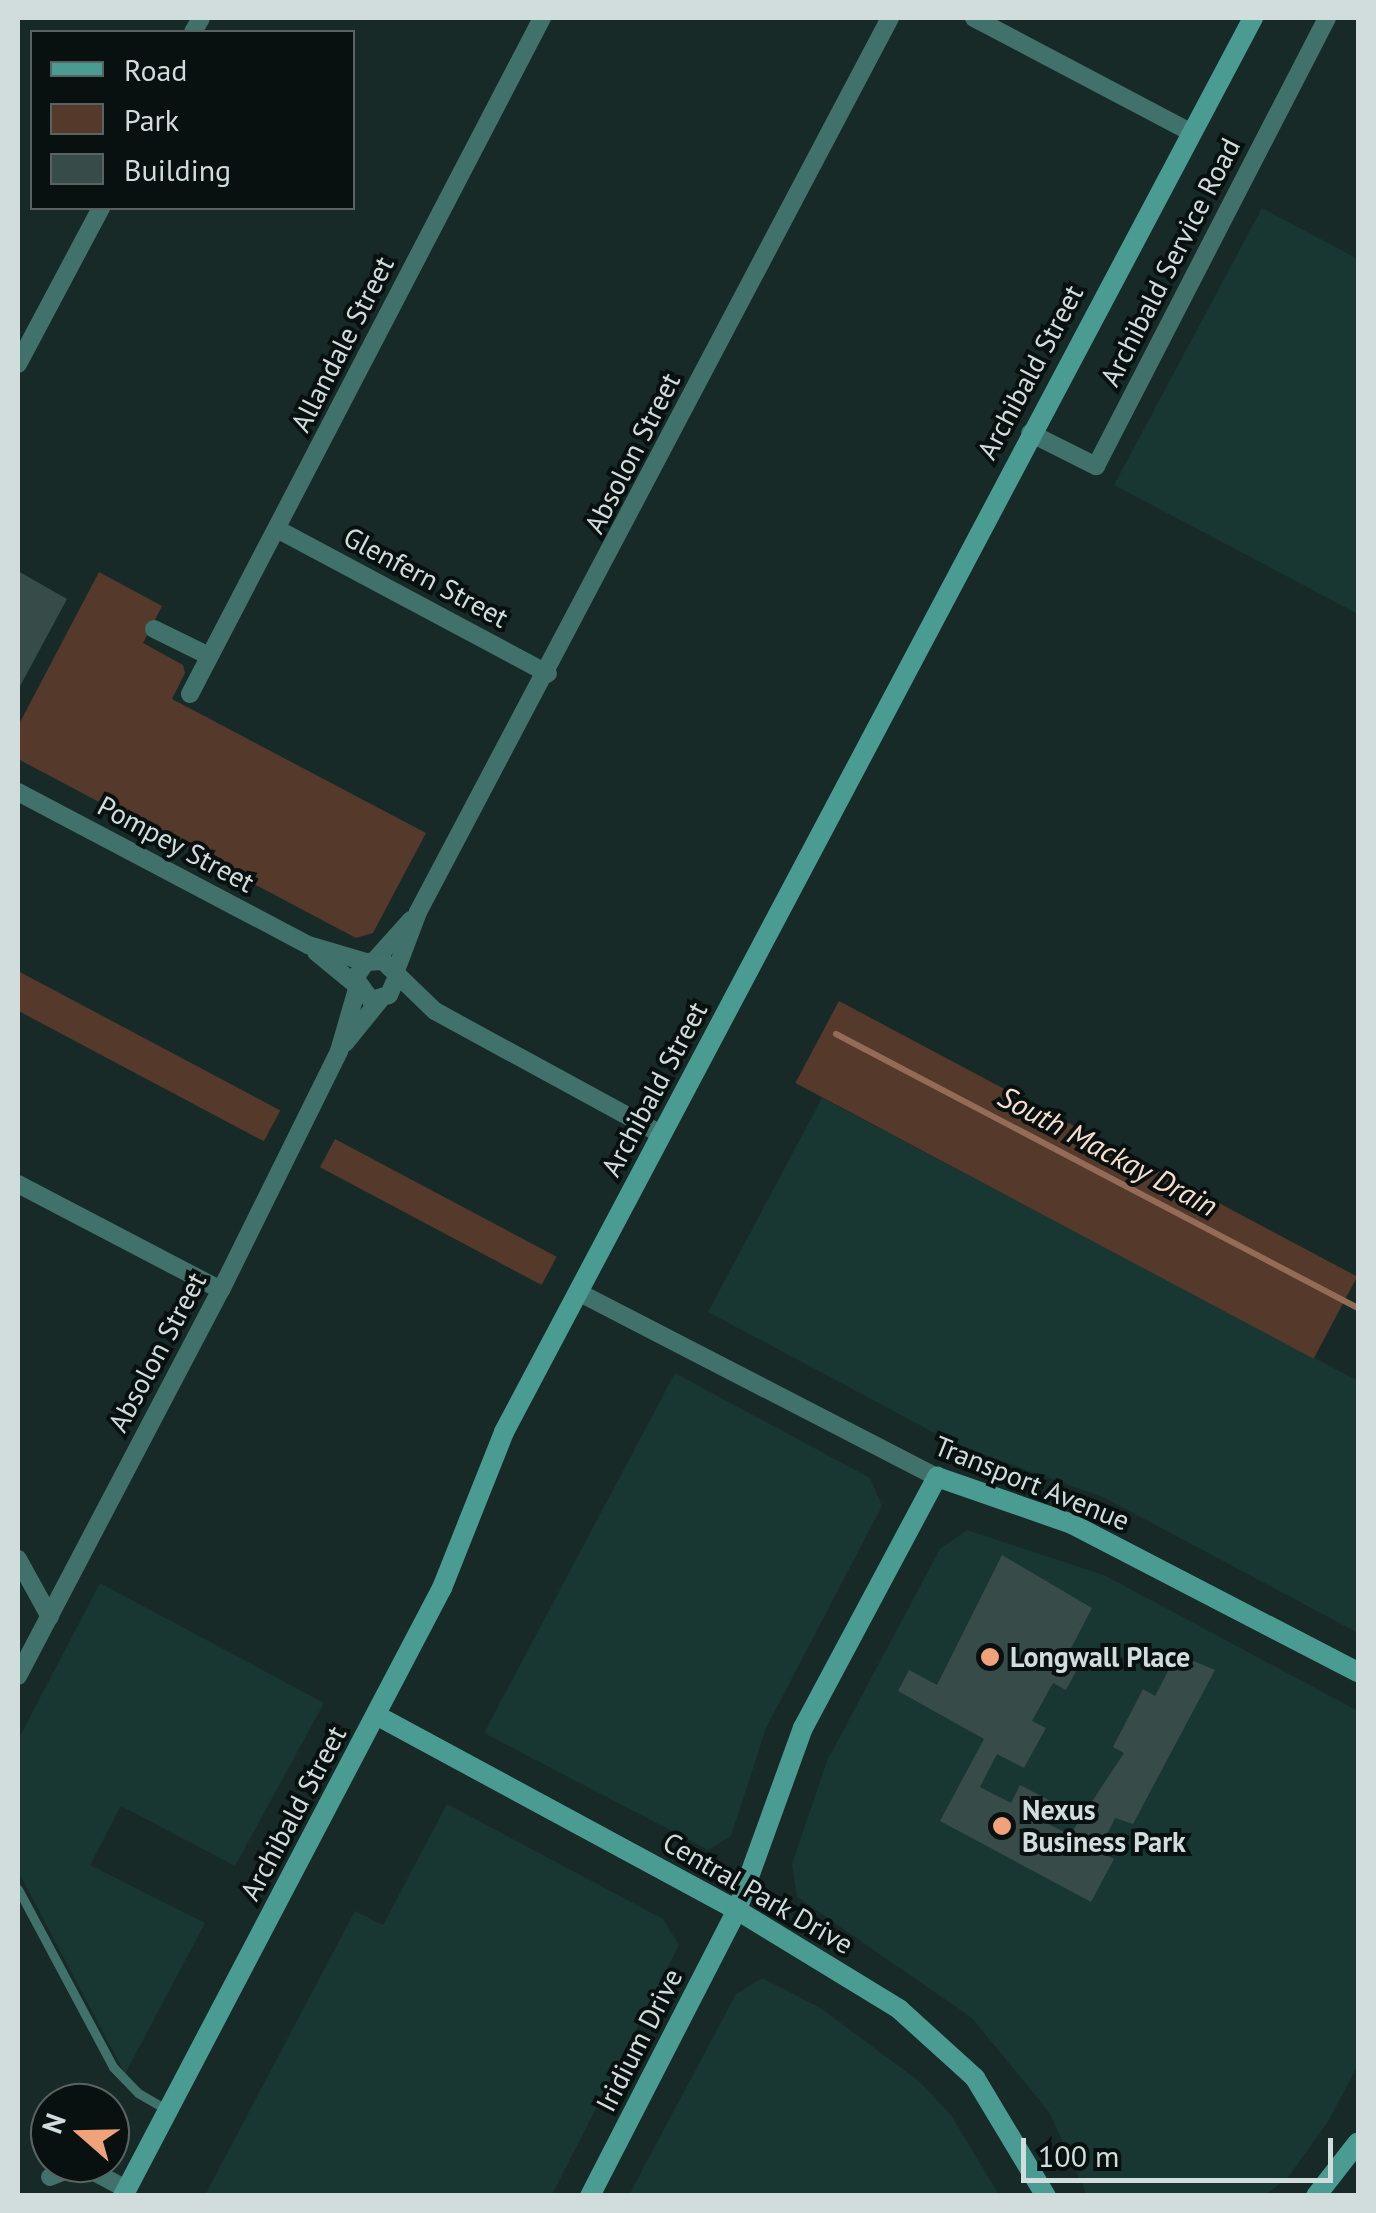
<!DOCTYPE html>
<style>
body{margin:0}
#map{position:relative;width:1376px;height:2213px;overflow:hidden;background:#172a28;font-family:"PT Sans",sans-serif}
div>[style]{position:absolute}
.built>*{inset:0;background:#183632}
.green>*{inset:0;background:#55392b;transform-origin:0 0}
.stream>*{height:6px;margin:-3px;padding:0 3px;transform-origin:3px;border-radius:3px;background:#936b57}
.building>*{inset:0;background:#374b49}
.lane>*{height:9px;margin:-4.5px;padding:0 4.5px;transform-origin:4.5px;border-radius:4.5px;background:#41716b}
.street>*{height:18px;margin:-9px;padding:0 9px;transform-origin:9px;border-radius:9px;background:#41716b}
.secondary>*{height:20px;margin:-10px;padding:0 10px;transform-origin:10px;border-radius:10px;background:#4a9b92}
.dots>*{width:28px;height:28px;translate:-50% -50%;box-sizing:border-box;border:5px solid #091110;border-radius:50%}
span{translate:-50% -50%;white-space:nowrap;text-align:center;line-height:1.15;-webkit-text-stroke:8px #091110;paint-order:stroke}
.street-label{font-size:28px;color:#d1dddc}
.poi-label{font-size:28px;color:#d1dddc;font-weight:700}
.left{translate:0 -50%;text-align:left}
.water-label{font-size:30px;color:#f9ded0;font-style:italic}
.frame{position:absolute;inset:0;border:20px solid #d1dddc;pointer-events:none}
.legend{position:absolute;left:30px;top:30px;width:325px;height:180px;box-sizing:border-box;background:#091110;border:2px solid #596362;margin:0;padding:12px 18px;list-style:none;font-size:30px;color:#d1dddc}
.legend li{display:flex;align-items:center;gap:20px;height:50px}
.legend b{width:50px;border:2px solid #596362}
.north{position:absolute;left:30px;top:2083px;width:100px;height:100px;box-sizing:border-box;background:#091110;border:2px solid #596362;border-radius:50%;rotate:290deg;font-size:28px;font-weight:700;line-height:40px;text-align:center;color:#d1dddc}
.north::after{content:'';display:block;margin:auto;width:35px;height:45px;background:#f0a27a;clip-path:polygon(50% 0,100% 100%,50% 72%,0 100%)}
.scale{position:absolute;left:1021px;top:2138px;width:312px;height:45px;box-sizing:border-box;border:5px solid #d1dddc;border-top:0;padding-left:12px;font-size:30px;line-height:35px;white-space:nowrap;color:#d1dddc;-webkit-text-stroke:8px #091110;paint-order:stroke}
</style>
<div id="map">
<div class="built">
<div style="clip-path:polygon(1262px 208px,1358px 259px,1358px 614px,1114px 485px)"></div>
<div style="clip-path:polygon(822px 1098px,1358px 1381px,1358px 1633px,1105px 1498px,957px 1445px,708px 1312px)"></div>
<div style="clip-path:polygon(675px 1373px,870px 1478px,882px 1506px,766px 1728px,731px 1836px,708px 1850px,484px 1733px)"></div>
<div style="clip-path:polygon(967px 1530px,1106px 1576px,1358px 1711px,1358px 2065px,1329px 2120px,1289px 2176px,1266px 2195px,1087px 2195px,1049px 2112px,972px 2018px,797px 1897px,792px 1864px,827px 1761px,940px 1549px)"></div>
<div style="clip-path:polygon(100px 1583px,324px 1703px,235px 1866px,121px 1806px,90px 1865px,205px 1923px,125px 2074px,18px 1871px,18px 1740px)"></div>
<div style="clip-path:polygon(447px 1804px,663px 1919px,679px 1945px,552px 2195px,205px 2195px,355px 1911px,383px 1925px)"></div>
<div style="clip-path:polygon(762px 1978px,819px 2007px,919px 2081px,951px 2115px,999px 2195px,629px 2195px,736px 1994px)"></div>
</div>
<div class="green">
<div style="clip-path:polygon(99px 572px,162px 606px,143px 643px,183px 665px,185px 673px,172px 699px,426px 833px,373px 933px,356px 938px,18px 759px,18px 726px)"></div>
<div style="left:18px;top:971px;width:297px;height:35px;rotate:28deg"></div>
<div style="left:839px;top:1001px;width:587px;height:93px;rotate:28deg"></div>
<div style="left:335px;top:1139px;width:251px;height:32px;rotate:28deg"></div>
</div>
<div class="stream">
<div style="left:836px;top:1034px;width:590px;rotate:27.7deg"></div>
</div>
<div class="building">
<div style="clip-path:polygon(18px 571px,67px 599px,18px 690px)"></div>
<div style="clip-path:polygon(1002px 1555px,1092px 1608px,1068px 1654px,1081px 1662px,1066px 1690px,1053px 1683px,1032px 1721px,1046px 1728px,1024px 1768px,997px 1754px,980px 1787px,1011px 1803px,1020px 1785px,1049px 1800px,1039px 1819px,1070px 1835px,1124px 1753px,1113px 1747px,1143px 1689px,1155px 1696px,1177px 1654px,1215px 1670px,1133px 1824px,1115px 1818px,1099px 1851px,1114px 1859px,1091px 1902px,940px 1821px,984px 1739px,898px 1691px,909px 1670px,937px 1685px)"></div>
</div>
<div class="lane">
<div style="left:18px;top:1889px;width:202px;rotate:61.9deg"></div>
<div style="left:113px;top:2067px;width:36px;rotate:46deg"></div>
<div style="left:138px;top:2093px;width:34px;rotate:30deg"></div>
</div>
<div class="street">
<div style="left:974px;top:18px;width:242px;rotate:27.8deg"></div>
<div style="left:193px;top:32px;width:16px;rotate:-60deg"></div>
<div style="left:18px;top:364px;width:177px;rotate:-62deg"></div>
<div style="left:1030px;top:433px;width:74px;rotate:26.6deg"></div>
<div style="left:1096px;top:466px;width:504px;rotate:-62.72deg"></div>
<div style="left:277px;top:529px;width:307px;rotate:28.1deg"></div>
<div style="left:154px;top:629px;width:61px;rotate:26.1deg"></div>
<div style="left:190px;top:694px;width:762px;rotate:-62.49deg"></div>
<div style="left:18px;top:792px;width:328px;rotate:27.8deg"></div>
<div style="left:308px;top:945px;width:60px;rotate:16.3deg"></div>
<div style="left:316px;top:952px;width:52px;rotate:39.5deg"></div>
<div style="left:375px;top:960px;width:54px;rotate:-48deg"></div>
<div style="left:395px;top:973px;width:65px;rotate:-69.3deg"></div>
<div style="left:418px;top:912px;width:1011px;rotate:-62.17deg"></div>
<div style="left:396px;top:979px;width:17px;rotate:114deg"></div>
<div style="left:389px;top:995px;width:19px;rotate:164deg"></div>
<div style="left:371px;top:1000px;width:27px;rotate:-126deg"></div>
<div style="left:355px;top:978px;width:19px;rotate:-55deg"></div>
<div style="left:366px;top:962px;width:17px;rotate:-3deg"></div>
<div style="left:383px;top:961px;width:72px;rotate:43.9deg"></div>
<div style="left:435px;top:1011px;width:257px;rotate:28.6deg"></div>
<div style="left:345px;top:1043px;width:55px;rotate:-50.9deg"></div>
<div style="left:18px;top:1184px;width:229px;rotate:27.6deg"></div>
<div style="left:578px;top:1292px;width:404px;rotate:27.3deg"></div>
<div style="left:18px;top:1559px;width:66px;rotate:61.1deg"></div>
<div style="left:18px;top:1676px;width:436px;rotate:-62.3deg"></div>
<div style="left:221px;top:1290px;width:267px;rotate:-63.7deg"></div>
<div style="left:339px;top:1051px;width:65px;rotate:-73.8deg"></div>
<div style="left:87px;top:2168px;width:44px;rotate:28.3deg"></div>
<div style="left:50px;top:2177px;width:38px;rotate:-22deg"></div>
</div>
<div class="secondary">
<div style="left:376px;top:1715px;width:410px;rotate:28.4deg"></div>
<div style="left:737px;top:1910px;width:190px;rotate:31.4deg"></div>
<div style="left:899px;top:2009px;width:103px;rotate:42.2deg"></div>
<div style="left:975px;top:2078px;width:138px;rotate:59deg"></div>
<div style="left:123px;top:2196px;width:687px;rotate:-62.32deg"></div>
<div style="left:442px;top:1588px;width:168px;rotate:-68.3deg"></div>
<div style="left:504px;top:1432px;width:1600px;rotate:-62.09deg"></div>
<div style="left:590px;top:2196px;width:322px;rotate:-62.8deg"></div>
<div style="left:737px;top:1910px;width:194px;rotate:-70.1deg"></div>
<div style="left:803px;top:1728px;width:285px;rotate:-61.9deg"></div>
<div style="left:937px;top:1477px;width:143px;rotate:19.2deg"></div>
<div style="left:1072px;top:1524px;width:322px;rotate:27.4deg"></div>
<div style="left:1316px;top:2196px;width:68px;rotate:-52.1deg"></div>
</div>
<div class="dots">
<div style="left:990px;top:1657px;background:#f0a27a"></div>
<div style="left:1002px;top:1826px;background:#f0a27a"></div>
</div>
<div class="street-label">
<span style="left:1170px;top:262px;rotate:-63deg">Archibald Service Road</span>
<span style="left:342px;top:344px;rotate:-63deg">Allandale Street</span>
<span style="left:1030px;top:372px;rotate:-62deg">Archibald Street</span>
<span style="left:632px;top:453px;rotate:-63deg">Absolon Street</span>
<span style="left:426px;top:577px;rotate:28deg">Glenfern Street</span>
<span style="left:176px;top:844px;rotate:28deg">Pompey Street</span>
<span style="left:654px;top:1089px;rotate:-62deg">Archibald Street</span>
<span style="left:157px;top:1352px;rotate:-62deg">Absolon Street</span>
<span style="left:1032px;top:1483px;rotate:22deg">Transport Avenue</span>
<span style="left:293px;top:1813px;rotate:-62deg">Archibald Street</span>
<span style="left:758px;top:1893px;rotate:30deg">Central Park Drive</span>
<span style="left:639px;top:2040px;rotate:-63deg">Iridium Drive</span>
</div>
<div class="poi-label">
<span class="left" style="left:1010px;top:1657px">Longwall Place</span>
<span class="left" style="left:1022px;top:1826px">Nexus<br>Business Park</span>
</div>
<div class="water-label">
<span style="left:1108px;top:1151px;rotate:28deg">South Mackay Drain</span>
</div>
<div class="frame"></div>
<ul class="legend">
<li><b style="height:12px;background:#4a9b92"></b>Road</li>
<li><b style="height:28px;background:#55392b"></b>Park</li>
<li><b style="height:28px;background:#374b49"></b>Building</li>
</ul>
<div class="north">N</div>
<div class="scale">100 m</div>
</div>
